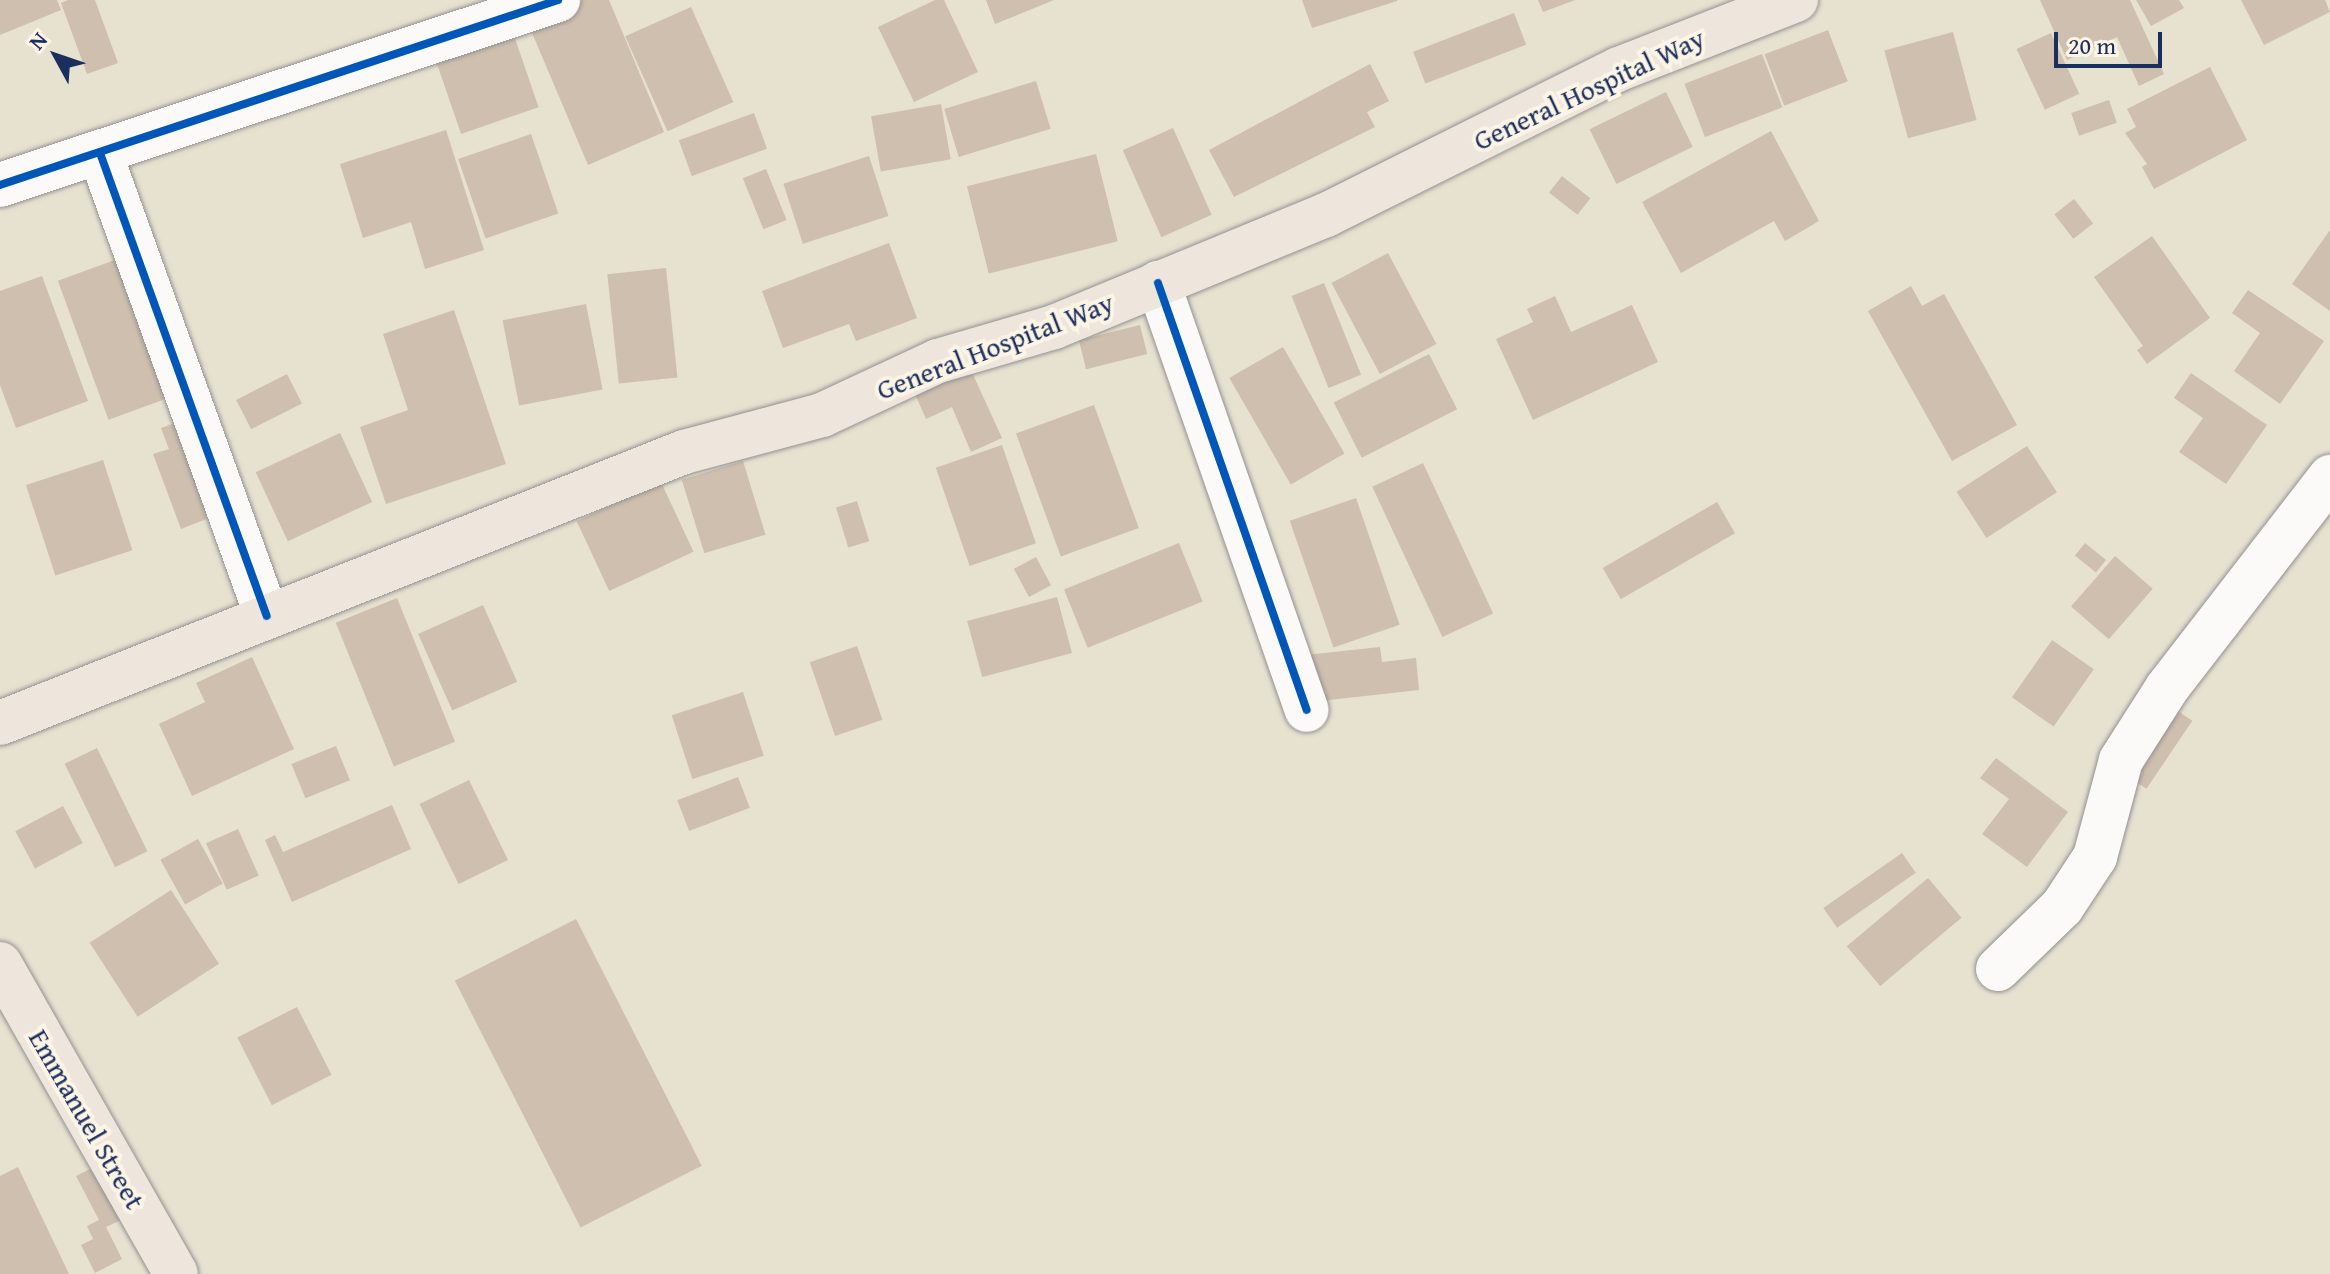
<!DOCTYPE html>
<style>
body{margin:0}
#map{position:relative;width:2330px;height:1274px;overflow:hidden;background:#e7e1d0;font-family:"Gentium Book Plus",serif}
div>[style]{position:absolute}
.building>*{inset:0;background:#cfbfae;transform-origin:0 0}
.roads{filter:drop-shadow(0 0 2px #929291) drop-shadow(0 0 2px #929291)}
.minor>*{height:44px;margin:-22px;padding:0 22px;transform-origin:22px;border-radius:22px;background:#fbfaf8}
.major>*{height:44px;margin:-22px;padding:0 22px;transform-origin:22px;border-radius:22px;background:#eee5dd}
.cycleway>*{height:8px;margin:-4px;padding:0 4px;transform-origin:4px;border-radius:4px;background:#0057b8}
span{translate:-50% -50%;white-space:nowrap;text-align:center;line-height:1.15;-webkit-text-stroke:8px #fcf5e5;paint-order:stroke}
.street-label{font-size:28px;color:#1b2f5e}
.north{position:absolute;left:16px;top:16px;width:80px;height:80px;-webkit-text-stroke:6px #fcf5e5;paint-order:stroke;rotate:310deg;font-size:22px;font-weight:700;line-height:32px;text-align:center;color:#1b2f5e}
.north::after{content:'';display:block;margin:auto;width:28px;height:36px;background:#1b2f5e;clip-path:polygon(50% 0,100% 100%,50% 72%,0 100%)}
.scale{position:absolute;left:2054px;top:32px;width:108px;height:36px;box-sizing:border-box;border:4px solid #1b2f5e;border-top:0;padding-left:10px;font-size:24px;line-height:28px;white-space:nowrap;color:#1b2f5e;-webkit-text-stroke:6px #fcf5e5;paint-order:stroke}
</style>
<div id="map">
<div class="building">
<div style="clip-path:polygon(0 0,57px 0,61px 10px,0 35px)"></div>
<div style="clip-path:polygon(68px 0,95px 0,118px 63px,87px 74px,61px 3px)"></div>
<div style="clip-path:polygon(576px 0,609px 0,664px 132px,588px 165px,527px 21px)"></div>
<div style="clip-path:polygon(935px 0,944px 0,978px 72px,914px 102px,878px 27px)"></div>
<div style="clip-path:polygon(986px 0,1054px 0,995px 24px)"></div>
<div style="clip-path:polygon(1302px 0,1397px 0,1397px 1px,1312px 28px)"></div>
<div style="clip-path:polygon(1538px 0,1575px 0,1543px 12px)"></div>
<div style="clip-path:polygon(2040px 0,2130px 0,2164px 74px,2139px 86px,2117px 37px,2067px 60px)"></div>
<div style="clip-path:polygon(2136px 0,2179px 0,2184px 8px,2151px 26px)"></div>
<div style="clip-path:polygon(2241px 0,2325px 0,2330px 12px,2264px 45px)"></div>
<div style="left:691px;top:7px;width:104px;height:72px;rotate:66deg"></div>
<div style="left:1514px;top:13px;width:34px;height:108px;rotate:69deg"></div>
<div style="left:510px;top:24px;width:88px;height:82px;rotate:71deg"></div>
<div style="left:1828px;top:30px;width:55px;height:68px;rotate:69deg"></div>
<div style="left:1953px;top:32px;width:91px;height:71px;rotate:75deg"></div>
<div style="left:2051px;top:33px;width:67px;height:38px;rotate:65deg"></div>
<div style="left:1762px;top:54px;width:57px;height:83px;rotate:69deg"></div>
<div style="clip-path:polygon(1370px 64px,1389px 101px,1367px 112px,1375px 127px,1234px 197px,1209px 150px)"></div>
<div style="clip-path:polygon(2210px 67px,2247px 140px,2154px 189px,2142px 167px,2147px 164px,2125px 133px,2136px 127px,2127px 109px)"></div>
<div style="left:1036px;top:81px;width:50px;height:96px;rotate:73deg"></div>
<div style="left:1666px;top:92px;width:61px;height:85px;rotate:64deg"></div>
<div style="left:2109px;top:100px;width:24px;height:40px;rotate:71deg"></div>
<div style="left:941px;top:104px;width:56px;height:71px;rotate:80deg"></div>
<div style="left:754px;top:113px;width:38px;height:80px;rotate:70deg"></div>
<div style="left:1173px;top:128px;width:95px;height:55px;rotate:66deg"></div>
<div style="clip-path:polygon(446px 130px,484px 250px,425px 269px,411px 222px,363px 238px,340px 164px)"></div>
<div style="clip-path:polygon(1771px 131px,1819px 221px,1785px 241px,1774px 221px,1681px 273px,1642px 202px)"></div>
<div style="left:531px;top:134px;width:84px;height:77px;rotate:71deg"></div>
<div style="left:1096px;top:154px;width:90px;height:133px;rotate:76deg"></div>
<div style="left:869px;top:156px;width:63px;height:90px;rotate:72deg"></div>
<div style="left:766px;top:169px;width:55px;height:25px;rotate:68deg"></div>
<div style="left:1562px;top:176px;width:36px;height:21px;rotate:38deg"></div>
<div style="left:2074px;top:199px;width:31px;height:25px;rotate:52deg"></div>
<div style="clip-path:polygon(2330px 230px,2330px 311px,2292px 284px)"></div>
<div style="clip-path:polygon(2152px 236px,2210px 318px,2147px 364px,2137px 350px,2143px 346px,2094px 277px)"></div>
<div style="clip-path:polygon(889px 243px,917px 318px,856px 341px,849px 324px,783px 348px,762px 291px)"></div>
<div style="left:134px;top:253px;width:148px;height:81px;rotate:70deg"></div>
<div style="left:1388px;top:253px;width:103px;height:64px;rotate:62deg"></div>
<div style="left:666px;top:268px;width:110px;height:59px;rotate:84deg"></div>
<div style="clip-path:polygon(42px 276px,88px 401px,16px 428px,0 385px,0 291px)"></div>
<div style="left:1324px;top:283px;width:99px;height:35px;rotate:68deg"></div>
<div style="clip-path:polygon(1911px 286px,1922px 306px,1944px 294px,2017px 425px,1952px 461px,1868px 311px)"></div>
<div style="clip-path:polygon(2248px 290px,2324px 341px,2280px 404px,2234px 371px,2260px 333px,2232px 313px)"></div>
<div style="clip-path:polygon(1555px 296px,1571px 332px,1632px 305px,1658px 362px,1533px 420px,1496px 339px,1533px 322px,1527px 309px)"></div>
<div style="left:586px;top:304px;width:87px;height:85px;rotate:79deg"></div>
<div style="clip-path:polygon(454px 310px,506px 464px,386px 504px,360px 427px,408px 410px,383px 334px)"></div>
<div style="left:1140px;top:325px;width:30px;height:63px;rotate:76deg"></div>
<div style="left:1283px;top:347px;width:123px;height:62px;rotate:60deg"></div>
<div style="left:1429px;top:354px;width:62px;height:107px;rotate:63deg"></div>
<div style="clip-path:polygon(970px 368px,1002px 438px,971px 452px,952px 407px,926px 419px,915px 394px)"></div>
<div style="clip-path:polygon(2191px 373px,2267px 425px,2226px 484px,2179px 452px,2203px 418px,2174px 398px)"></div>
<div style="left:287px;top:374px;width:33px;height:57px;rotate:63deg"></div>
<div style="left:1094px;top:405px;width:131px;height:83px;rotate:70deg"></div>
<div style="clip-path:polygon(189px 418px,224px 512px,181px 529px,153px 454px,169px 449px,161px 428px)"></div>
<div style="left:340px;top:433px;width:76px;height:93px;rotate:65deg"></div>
<div style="left:1002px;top:445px;width:104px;height:70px;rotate:71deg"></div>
<div style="left:2027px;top:446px;width:55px;height:84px;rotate:57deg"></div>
<div style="left:103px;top:460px;width:95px;height:81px;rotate:72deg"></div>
<div style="left:743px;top:461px;width:77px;height:64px;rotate:73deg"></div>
<div style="left:1423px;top:463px;width:166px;height:56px;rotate:65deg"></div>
<div style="left:661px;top:482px;width:77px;height:93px;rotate:65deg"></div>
<div style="left:1356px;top:498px;width:134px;height:70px;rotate:71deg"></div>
<div style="left:857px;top:501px;width:42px;height:22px;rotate:73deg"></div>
<div style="left:1717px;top:502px;width:36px;height:132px;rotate:60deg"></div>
<div style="left:1179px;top:543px;width:63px;height:124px;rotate:68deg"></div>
<div style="left:2085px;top:543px;width:27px;height:16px;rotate:39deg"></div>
<div style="left:2115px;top:556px;width:50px;height:67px;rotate:41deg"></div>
<div style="left:1036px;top:557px;width:32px;height:25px;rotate:62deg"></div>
<div style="left:1057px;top:597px;width:58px;height:93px;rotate:75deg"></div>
<div style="left:397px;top:598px;width:155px;height:66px;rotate:68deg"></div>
<div style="left:483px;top:605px;width:84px;height:71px;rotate:66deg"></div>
<div style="left:2052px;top:640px;width:51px;height:70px;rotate:35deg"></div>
<div style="left:857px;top:646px;width:78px;height:50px;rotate:71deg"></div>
<div style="clip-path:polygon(1380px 647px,1382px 662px,1416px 658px,1419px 690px,1311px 702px,1306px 655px)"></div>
<div style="clip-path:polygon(252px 657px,294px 749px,192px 796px,159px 724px,205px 702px,196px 683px)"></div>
<div style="left:2145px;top:689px;width:57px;height:82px;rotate:34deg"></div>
<div style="left:743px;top:692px;width:67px;height:75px;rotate:72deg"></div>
<div style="left:336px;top:746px;width:37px;height:48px;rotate:68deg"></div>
<div style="left:97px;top:748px;width:115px;height:36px;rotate:64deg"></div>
<div style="clip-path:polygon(1996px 758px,2068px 812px,2027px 867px,1982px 834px,2009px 799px,1980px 778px)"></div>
<div style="left:738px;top:777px;width:33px;height:65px;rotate:69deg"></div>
<div style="left:469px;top:780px;width:89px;height:55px;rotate:64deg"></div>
<div style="clip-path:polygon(392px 805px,411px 849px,292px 902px,265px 840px,275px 835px,283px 852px)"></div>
<div style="left:63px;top:806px;width:42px;height:54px;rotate:62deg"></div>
<div style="left:238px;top:829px;width:51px;height:35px;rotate:66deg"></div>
<div style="left:198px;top:839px;width:51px;height:43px;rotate:61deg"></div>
<div style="left:1902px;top:853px;width:24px;height:96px;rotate:55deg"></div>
<div style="left:1928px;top:878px;width:52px;height:106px;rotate:50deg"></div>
<div style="left:171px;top:890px;width:88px;height:97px;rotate:57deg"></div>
<div style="left:576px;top:919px;width:277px;height:136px;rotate:63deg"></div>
<div style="left:297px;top:1007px;width:76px;height:67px;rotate:63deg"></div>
<div style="clip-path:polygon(96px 1166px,123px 1219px,106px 1227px,122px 1259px,95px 1273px,81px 1245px,93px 1239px,87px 1226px,99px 1220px,76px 1176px)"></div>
<div style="clip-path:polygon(18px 1167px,69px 1274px,0 1274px,0 1176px)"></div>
</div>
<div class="roads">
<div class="minor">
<div style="left:100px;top:153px;width:492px;rotate:70.2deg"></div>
<div style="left:0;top:185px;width:588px;rotate:-18.34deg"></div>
<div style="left:1158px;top:283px;width:452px;rotate:70.8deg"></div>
<div style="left:1998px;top:969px;width:89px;rotate:-44.1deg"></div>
<div style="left:2062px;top:907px;width:60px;rotate:-56.6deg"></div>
<div style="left:2095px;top:857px;width:100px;rotate:-75deg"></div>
<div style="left:2121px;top:760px;width:85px;rotate:-57.4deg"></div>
<div style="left:2167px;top:688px;width:267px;rotate:-52.3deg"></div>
</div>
<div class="major">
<div style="left:0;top:723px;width:736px;rotate:-21.61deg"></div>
<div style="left:684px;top:452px;width:143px;rotate:-15deg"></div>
<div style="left:822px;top:415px;width:128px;rotate:-25deg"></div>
<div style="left:938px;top:361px;width:121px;rotate:-16.3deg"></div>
<div style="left:1054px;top:327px;width:294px;rotate:-22.4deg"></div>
<div style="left:1326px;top:215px;width:327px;rotate:-26.5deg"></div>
<div style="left:1619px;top:69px;width:190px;rotate:-21.3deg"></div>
<div style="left:0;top:964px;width:356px;rotate:60.4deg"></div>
</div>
</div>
<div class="cycleway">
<div style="left:100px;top:153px;width:492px;rotate:70.2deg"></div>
<div style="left:0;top:185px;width:588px;rotate:-18.34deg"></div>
<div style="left:1158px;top:283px;width:452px;rotate:70.8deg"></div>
</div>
<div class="street-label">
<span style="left:1589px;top:89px;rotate:-25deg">General Hospital Way</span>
<span style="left:995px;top:346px;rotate:-21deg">General Hospital Way</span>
<span style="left:87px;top:1119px;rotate:60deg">Emmanuel Street</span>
</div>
<div class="north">N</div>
<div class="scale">20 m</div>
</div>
